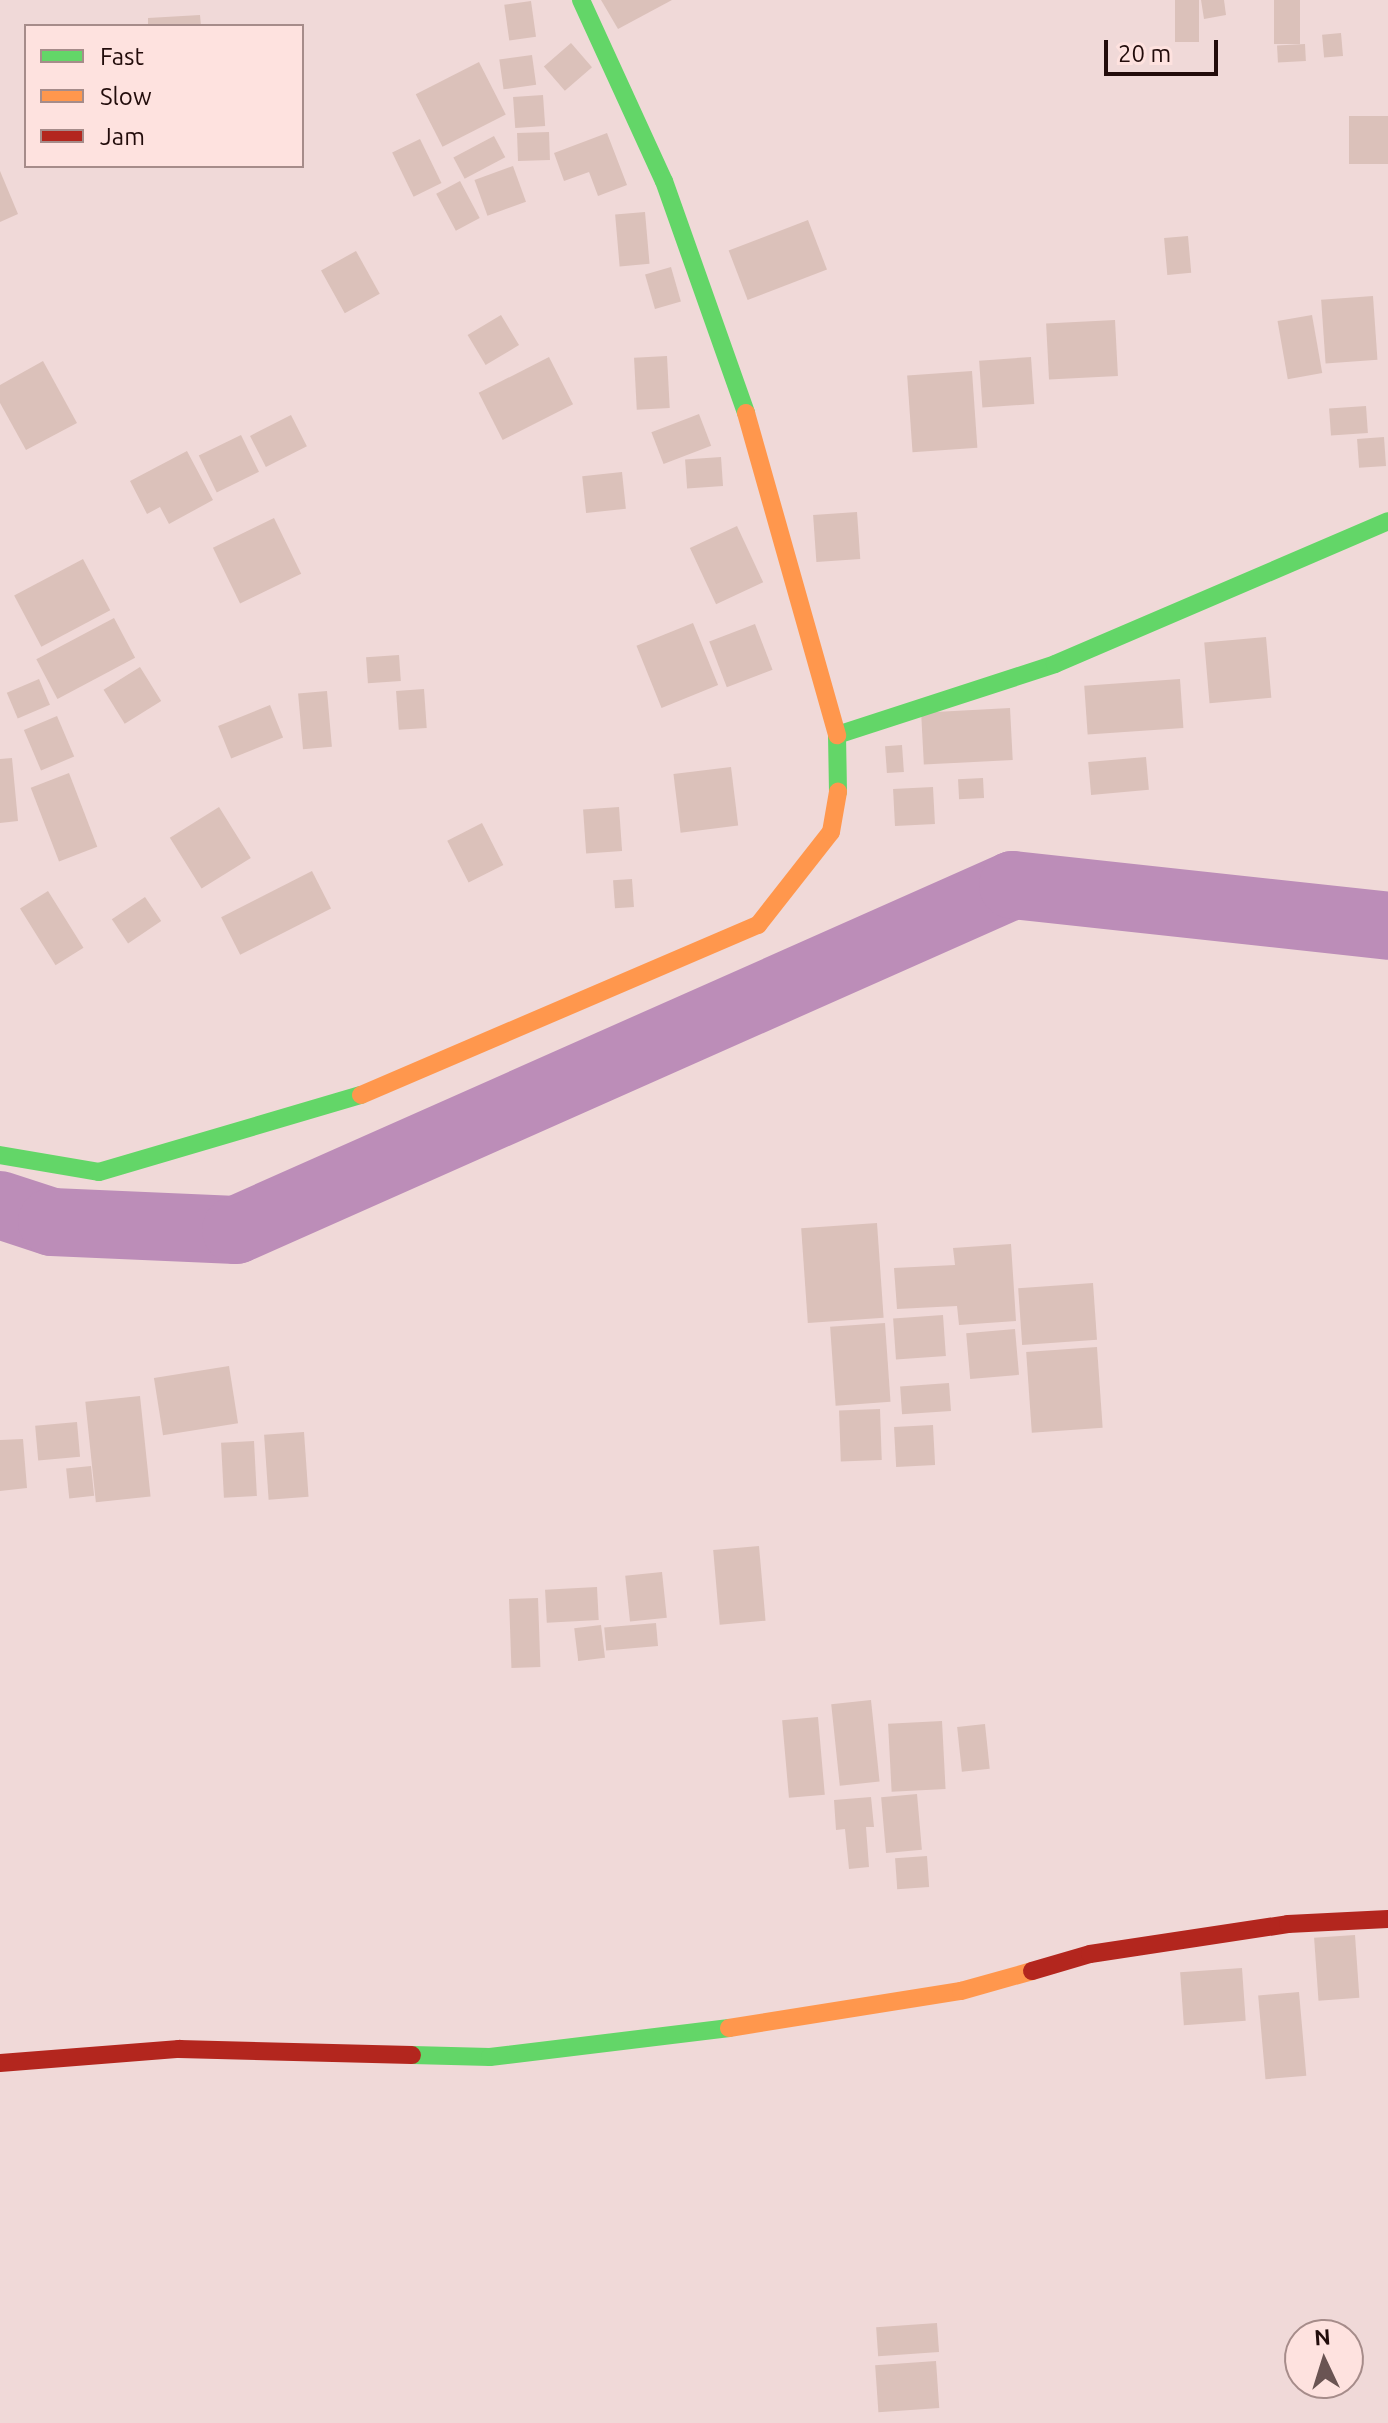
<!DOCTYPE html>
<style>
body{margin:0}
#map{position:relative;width:1388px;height:2423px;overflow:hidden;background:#f0d9d8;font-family:Ubuntu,sans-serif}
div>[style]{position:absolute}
.river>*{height:68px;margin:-34px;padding:0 34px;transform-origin:34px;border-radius:34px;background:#bc8db8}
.building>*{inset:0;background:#dbc1ba;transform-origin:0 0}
.fast>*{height:18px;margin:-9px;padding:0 9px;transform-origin:9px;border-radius:9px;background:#63d668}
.slow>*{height:18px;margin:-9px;padding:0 9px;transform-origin:9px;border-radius:9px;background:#ff974d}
.jam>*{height:18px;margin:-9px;padding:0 9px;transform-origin:9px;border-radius:9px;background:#b3261e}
span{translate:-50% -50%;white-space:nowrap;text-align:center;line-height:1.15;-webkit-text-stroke:6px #fee2df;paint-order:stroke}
.legend{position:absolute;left:24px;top:24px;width:280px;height:144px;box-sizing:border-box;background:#fee2df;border:2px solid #a68c8a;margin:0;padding:10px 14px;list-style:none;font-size:24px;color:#220c0b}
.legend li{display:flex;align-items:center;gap:16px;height:40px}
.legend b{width:40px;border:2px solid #a68c8a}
.north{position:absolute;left:1284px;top:2319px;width:80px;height:80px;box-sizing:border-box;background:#fee2df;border:2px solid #a68c8a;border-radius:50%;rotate:356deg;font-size:22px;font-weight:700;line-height:32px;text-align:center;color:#220c0b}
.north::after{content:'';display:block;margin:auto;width:28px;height:36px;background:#6a5453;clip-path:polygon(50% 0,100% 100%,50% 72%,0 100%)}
.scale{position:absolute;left:1104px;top:40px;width:114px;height:36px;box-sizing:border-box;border:4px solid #220c0b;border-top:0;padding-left:10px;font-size:24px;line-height:28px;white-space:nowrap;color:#220c0b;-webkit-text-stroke:6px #fee2df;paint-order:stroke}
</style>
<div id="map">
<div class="river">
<div style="left:0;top:1205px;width:55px;rotate:18.1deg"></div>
<div style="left:52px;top:1222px;width:184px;rotate:2.5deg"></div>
<div style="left:236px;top:1230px;width:850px;rotate:-23.94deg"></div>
<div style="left:1013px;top:885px;width:377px;rotate:6.2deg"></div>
</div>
<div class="building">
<div style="clip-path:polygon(601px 0,672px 0,618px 29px)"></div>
<div style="left:1175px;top:0;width:24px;height:42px"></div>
<div style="clip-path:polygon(1201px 0,1224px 0,1226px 15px,1204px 19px)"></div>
<div style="left:1274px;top:0;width:26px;height:44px"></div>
<div style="left:531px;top:1px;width:36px;height:27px;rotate:82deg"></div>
<div style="clip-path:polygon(200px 15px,201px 26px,148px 26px,148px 18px)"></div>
<div style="left:1341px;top:33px;width:23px;height:19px;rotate:85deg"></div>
<div style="left:571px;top:43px;width:32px;height:36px;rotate:49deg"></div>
<div style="left:1305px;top:44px;width:17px;height:28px;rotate:87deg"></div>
<div style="left:532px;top:55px;width:30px;height:33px;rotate:82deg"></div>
<div style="left:479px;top:62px;width:59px;height:71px;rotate:63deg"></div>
<div style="left:543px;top:95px;width:31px;height:30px;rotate:86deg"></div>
<div style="left:1388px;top:116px;width:48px;height:39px;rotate:90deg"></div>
<div style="left:549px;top:132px;width:28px;height:32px;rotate:88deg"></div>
<div style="clip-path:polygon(607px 133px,627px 185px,598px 196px,589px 172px,564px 181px,554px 153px)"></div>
<div style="left:494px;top:136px;width:24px;height:46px;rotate:62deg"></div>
<div style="left:420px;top:139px;width:49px;height:31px;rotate:64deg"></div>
<div style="left:513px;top:166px;width:38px;height:41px;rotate:70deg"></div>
<div style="clip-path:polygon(0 171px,18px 214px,0 222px)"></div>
<div style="left:460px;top:181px;width:42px;height:27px;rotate:62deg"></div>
<div style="left:645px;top:212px;width:52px;height:30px;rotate:85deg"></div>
<div style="left:808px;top:220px;width:53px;height:85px;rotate:69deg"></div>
<div style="left:1188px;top:236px;width:37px;height:24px;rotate:85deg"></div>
<div style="left:356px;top:251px;width:49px;height:40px;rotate:61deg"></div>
<div style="left:671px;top:267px;width:36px;height:27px;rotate:74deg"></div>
<div style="left:1373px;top:296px;width:64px;height:52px;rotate:86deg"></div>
<div style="left:501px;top:315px;width:35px;height:39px;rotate:59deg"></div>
<div style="left:1312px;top:315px;width:59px;height:35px;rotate:80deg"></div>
<div style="left:1115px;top:320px;width:56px;height:69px;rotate:87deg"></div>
<div style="left:667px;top:356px;width:52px;height:33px;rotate:87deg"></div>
<div style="left:549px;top:357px;width:53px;height:79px;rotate:63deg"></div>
<div style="left:1031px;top:357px;width:47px;height:52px;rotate:86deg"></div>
<div style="clip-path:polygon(43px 361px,77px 423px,26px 450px,0 403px,0 385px)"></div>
<div style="left:972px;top:371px;width:77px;height:65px;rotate:86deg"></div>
<div style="left:1366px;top:406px;width:27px;height:37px;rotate:86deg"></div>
<div style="left:699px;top:414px;width:34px;height:51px;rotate:69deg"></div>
<div style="left:291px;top:415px;width:35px;height:46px;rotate:63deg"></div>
<div style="left:241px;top:435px;width:41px;height:47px;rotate:64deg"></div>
<div style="left:1384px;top:437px;width:29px;height:27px;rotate:86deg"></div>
<div style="clip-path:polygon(187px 451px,213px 500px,169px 524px,160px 507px,147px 514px,130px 481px)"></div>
<div style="left:721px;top:457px;width:29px;height:36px;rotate:86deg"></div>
<div style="left:622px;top:472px;width:37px;height:40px;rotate:84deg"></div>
<div style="left:857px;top:512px;width:47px;height:44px;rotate:86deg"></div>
<div style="left:274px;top:518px;width:62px;height:68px;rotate:64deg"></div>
<div style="left:737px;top:526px;width:62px;height:52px;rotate:65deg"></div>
<div style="left:83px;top:559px;width:58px;height:78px;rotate:62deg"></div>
<div style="left:114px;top:618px;width:45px;height:88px;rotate:62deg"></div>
<div style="left:693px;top:623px;width:67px;height:61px;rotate:68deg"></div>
<div style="left:755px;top:624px;width:49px;height:49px;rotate:69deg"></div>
<div style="left:1266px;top:637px;width:61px;height:62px;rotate:85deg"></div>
<div style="left:399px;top:655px;width:26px;height:33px;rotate:86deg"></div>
<div style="left:140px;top:667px;width:40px;height:43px;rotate:58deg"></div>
<div style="left:39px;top:679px;width:28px;height:35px;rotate:67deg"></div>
<div style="left:1180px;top:679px;width:49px;height:96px;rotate:86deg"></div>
<div style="left:424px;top:689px;width:39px;height:28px;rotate:86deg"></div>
<div style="left:327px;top:691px;width:56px;height:29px;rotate:85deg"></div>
<div style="left:270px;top:705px;width:35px;height:56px;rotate:68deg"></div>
<div style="left:1010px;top:708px;width:52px;height:89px;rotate:87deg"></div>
<div style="left:57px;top:716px;width:44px;height:36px;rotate:67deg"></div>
<div style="left:902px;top:745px;width:27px;height:17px;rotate:86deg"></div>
<div style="left:1146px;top:757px;width:33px;height:58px;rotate:85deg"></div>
<div style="clip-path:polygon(12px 758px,18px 821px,0 823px,0 759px)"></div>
<div style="left:731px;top:767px;width:59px;height:58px;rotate:83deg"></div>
<div style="left:69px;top:773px;width:79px;height:41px;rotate:69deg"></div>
<div style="left:983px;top:778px;width:20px;height:25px;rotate:87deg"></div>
<div style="left:933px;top:787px;width:37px;height:40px;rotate:87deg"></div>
<div style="left:219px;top:807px;width:60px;height:58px;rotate:58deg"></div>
<div style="left:619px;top:807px;width:44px;height:36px;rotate:86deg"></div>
<div style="left:482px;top:823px;width:47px;height:39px;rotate:63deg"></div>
<div style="left:312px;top:871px;width:42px;height:102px;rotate:63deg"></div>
<div style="left:632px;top:879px;width:28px;height:19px;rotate:86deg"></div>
<div style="left:48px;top:891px;width:67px;height:33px;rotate:58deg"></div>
<div style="left:145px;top:897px;width:29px;height:40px;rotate:56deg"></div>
<div style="left:877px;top:1223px;width:95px;height:76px;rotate:86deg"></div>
<div style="clip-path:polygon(1011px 1244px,1016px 1321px,959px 1325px,957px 1306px,897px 1309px,894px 1268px,955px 1265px,953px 1248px)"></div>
<div style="left:1093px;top:1283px;width:57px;height:75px;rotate:86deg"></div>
<div style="left:943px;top:1315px;width:41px;height:50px;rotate:86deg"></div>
<div style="left:885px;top:1323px;width:79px;height:55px;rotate:86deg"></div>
<div style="left:1015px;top:1329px;width:46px;height:49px;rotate:85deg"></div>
<div style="left:1097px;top:1347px;width:81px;height:71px;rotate:86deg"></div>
<div style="left:229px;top:1366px;width:58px;height:76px;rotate:81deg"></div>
<div style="left:949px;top:1383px;width:28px;height:49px;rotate:86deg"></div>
<div style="left:140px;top:1396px;width:101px;height:55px;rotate:84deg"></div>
<div style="left:880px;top:1409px;width:51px;height:41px;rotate:88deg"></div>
<div style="left:77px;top:1422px;width:35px;height:42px;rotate:85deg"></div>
<div style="left:933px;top:1425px;width:40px;height:39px;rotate:87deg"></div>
<div style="left:304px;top:1432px;width:65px;height:40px;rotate:86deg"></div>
<div style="clip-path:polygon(23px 1439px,27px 1488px,0 1491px,0 1440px)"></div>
<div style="left:254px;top:1441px;width:55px;height:33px;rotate:87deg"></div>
<div style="left:91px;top:1466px;width:30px;height:25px;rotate:84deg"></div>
<div style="left:759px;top:1546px;width:75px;height:46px;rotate:85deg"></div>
<div style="left:662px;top:1572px;width:46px;height:37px;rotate:84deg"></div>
<div style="left:597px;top:1587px;width:33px;height:52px;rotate:87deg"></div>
<div style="left:538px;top:1598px;width:69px;height:29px;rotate:88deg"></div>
<div style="left:656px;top:1623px;width:23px;height:52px;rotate:85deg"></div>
<div style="left:601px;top:1625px;width:33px;height:27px;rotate:83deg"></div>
<div style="left:871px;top:1700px;width:82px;height:40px;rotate:84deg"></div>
<div style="left:818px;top:1717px;width:78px;height:36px;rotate:85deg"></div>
<div style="left:942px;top:1721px;width:68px;height:54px;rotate:87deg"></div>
<div style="left:985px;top:1724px;width:45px;height:28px;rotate:84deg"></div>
<div style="left:917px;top:1794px;width:56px;height:36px;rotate:85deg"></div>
<div style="clip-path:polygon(871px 1797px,874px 1827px,866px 1827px,869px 1867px,849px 1869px,845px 1829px,836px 1830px,834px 1800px)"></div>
<div style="left:927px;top:1856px;width:31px;height:32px;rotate:86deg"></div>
<div style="left:1355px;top:1935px;width:63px;height:41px;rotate:86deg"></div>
<div style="left:1242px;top:1968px;width:53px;height:62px;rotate:86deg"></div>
<div style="left:1299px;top:1992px;width:84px;height:41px;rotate:85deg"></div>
<div style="left:937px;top:2323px;width:29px;height:61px;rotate:86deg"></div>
<div style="left:936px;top:2361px;width:47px;height:61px;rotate:86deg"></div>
</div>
<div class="fast">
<div style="left:581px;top:0;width:199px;rotate:65.4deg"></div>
<div style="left:664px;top:181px;width:246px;rotate:70.5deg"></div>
<div style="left:838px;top:792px;width:57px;rotate:-91deg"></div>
<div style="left:837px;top:735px;width:229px;rotate:-18deg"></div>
<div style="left:1055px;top:664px;width:362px;rotate:-23.2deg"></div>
<div style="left:0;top:1155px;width:100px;rotate:9.7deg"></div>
<div style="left:99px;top:1172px;width:273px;rotate:-16.4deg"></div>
<div style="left:412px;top:2055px;width:78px;rotate:1.5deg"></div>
<div style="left:490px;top:2057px;width:241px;rotate:-6.9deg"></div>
</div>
<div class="slow">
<div style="left:746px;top:413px;width:335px;rotate:74.2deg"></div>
<div style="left:361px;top:1095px;width:432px;rotate:-23.2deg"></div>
<div style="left:758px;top:925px;width:118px;rotate:-51.9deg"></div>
<div style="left:831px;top:832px;width:41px;rotate:-80.1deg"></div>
<div style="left:729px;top:2028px;width:235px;rotate:-9.1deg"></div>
<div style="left:961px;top:1991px;width:74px;rotate:-15.7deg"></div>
</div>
<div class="jam">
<div style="left:1032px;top:1971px;width:60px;rotate:-16.3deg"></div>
<div style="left:1090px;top:1954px;width:200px;rotate:-8.6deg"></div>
<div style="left:1288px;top:1924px;width:100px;rotate:-2.9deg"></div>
<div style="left:0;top:2063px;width:180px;rotate:-4.5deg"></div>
<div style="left:179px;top:2049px;width:233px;rotate:1.5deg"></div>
</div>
<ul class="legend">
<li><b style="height:10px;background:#63d668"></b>Fast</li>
<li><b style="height:10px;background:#ff974d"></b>Slow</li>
<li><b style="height:10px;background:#b3261e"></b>Jam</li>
</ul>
<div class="north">N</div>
<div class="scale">20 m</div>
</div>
